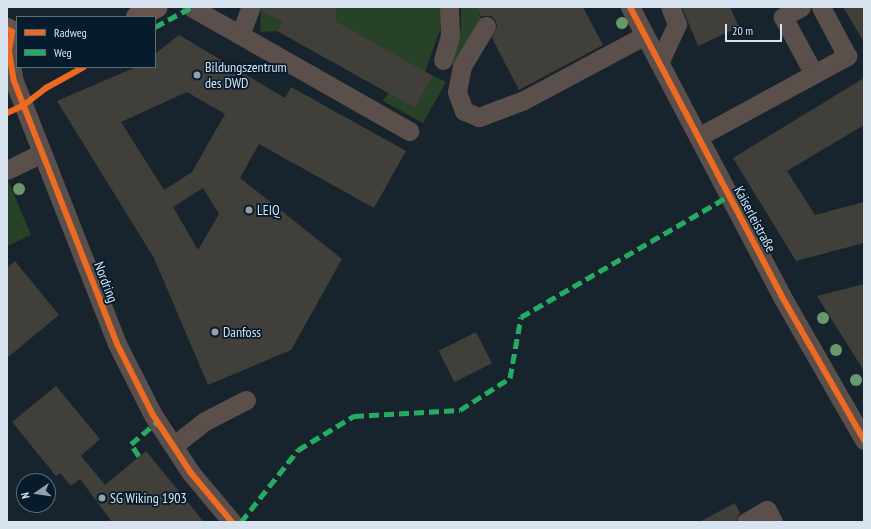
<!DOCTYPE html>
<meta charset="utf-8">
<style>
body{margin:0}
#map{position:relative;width:871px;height:529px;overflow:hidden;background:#18242d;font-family:"PT Sans Narrow",sans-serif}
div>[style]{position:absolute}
.green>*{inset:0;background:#274226}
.building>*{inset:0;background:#403f3a;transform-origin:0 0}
.minor>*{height:19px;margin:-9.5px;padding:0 9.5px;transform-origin:9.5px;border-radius:9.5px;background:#5b4f4c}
.major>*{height:22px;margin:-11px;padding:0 11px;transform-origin:11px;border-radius:11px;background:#67544e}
.quiet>*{height:5px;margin-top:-2.5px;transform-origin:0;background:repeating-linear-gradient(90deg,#26ab63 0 10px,transparent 0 15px)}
.cycleway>*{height:6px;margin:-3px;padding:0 3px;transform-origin:3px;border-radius:3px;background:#ed6a23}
.trees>*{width:12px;height:12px;margin:-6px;border-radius:50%;background:#69986d}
.dots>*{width:11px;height:11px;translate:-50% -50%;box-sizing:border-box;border:2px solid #061b2b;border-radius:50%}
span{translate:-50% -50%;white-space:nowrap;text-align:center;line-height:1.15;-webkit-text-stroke:3.5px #061b2b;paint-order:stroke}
.poi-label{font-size:14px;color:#d7e4ef}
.left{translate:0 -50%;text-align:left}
.street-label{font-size:14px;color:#d7e4ef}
.frame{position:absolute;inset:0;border:8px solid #d7e4ef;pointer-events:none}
.legend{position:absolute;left:16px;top:16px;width:140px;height:52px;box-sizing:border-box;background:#061b2b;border:1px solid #5a6b79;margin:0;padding:5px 7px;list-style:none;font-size:12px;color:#d7e4ef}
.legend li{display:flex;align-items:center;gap:8px;height:20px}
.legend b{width:20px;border:1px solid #5a6b79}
.north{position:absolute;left:16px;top:473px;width:40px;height:40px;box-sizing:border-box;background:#061b2b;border:1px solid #5a6b79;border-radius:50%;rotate:257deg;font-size:11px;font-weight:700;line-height:16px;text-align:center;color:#d7e4ef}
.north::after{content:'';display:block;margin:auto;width:14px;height:18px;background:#94a1ab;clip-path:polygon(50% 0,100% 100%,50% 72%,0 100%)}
.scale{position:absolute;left:725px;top:24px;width:57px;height:18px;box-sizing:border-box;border:2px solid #d7e4ef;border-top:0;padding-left:5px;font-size:12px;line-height:14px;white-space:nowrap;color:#d7e4ef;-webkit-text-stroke:3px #061b2b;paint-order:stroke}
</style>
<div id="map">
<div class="green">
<div style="clip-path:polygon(336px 7px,441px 7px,440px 30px,425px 72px,331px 18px,331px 15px,336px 15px)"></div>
<div style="clip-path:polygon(461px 7px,476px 7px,482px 19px,456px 65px,452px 63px,461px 29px)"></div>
<div style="clip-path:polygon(261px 11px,282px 22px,277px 31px,260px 32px)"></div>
<div style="clip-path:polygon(433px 76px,446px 82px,423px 123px,383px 101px,388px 93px,415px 108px)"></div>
<div style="clip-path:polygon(7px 178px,31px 235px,7px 246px)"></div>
</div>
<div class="building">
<div style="clip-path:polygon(262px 7px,336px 7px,336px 21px,433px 76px,415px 108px,277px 31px,282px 22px,261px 11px)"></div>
<div style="clip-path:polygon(476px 7px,583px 7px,603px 45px,519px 90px,492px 38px,497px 27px,496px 21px,491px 16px,481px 16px)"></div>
<div style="clip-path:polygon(682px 7px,730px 7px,739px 27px,698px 46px)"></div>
<div style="clip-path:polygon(843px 7px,864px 7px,864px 42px)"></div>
<div style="clip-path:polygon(evenodd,179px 35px,285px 98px,291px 87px,406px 151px,374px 208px,259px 144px,240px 178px,342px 259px,291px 350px,208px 385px,154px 258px,57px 101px,136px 67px,155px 67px,155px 54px,179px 35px,187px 92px,225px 114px,192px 172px,164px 190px,121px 122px,187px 92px,179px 35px,203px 188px,219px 214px,198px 250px,173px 207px,203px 188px)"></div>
<div style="clip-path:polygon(864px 78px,864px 125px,787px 171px,815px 215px,864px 202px,864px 243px,796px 261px,733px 158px)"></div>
<div style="clip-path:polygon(15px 261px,59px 315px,7px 358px,7px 268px)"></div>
<div style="clip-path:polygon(864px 284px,864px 371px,817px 296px)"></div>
<div style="left:476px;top:332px;width:35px;height:42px;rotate:63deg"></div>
<div style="clip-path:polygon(56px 386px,100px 439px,81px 456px,105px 485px,146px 451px,204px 522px,112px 522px,80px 479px,71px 486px,60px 473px,56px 476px,12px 422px)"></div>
<div style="clip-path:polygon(735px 503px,740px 513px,735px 522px,699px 522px)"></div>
</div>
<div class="minor">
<div style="left:191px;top:7px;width:251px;rotate:29.6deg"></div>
<div style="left:630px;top:7px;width:325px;rotate:62.3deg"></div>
<div style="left:781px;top:295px;width:167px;rotate:60.2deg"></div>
<div style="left:801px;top:7px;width:21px;rotate:151deg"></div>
<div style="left:783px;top:17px;width:65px;rotate:61.5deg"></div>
<div style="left:486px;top:26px;width:47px;rotate:121deg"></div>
<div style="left:462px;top:66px;width:26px;rotate:101deg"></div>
<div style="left:457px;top:92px;width:20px;rotate:70deg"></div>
<div style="left:464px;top:111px;width:16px;rotate:22deg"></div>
<div style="left:479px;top:117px;width:48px;rotate:-20.7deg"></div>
<div style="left:524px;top:100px;width:137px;rotate:-28.2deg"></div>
<div style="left:12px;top:32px;width:19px;rotate:99deg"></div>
<div style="left:9px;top:51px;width:30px;rotate:81deg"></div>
<div style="left:14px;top:81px;width:282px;rotate:68.6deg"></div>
<div style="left:117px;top:344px;width:80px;rotate:63.1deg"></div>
<div style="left:153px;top:415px;width:69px;rotate:56.8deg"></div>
<div style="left:191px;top:473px;width:64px;rotate:50.1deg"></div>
<div style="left:240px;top:35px;width:30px;rotate:-69deg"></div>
<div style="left:443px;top:60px;width:25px;rotate:-74deg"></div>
<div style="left:450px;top:36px;width:29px;rotate:-92deg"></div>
<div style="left:659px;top:63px;width:43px;rotate:-65.2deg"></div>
<div style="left:677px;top:24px;width:18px;rotate:-112deg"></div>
<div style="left:698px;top:137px;width:170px;rotate:-28.5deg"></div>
<div style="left:847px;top:56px;width:55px;rotate:-118deg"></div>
<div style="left:7px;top:170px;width:39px;rotate:-26deg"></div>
<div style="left:173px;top:446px;width:41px;rotate:-38deg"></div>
<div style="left:205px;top:421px;width:46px;rotate:-27.1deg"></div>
<div style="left:746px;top:522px;width:24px;rotate:-30deg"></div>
<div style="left:767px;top:510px;width:13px;rotate:63deg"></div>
</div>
<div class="major">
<div style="left:137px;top:17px;width:22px;rotate:-27deg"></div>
<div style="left:7px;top:29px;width:11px;rotate:27deg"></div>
</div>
<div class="quiet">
<div style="left:155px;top:27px;width:42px;rotate:-28.4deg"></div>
<div style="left:139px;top:456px;width:14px;rotate:-124deg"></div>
<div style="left:131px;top:444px;width:34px;rotate:-40deg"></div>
<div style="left:241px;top:522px;width:92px;rotate:-51.6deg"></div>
<div style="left:298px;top:450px;width:66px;rotate:-31.3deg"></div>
<div style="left:354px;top:416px;width:106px;rotate:-3.2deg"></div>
<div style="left:460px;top:410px;width:59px;rotate:-32.6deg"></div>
<div style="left:510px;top:378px;width:62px;rotate:-79.8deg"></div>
<div style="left:521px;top:317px;width:241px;rotate:-30.2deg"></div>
</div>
<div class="cycleway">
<div style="left:630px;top:7px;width:325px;rotate:62.3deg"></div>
<div style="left:781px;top:295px;width:167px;rotate:60.2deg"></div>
<div style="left:7px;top:29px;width:6px;rotate:31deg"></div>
<div style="left:12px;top:32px;width:19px;rotate:99deg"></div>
<div style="left:9px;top:51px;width:30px;rotate:81deg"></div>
<div style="left:14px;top:81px;width:282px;rotate:68.6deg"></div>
<div style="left:117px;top:344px;width:80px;rotate:63.1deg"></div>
<div style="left:153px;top:415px;width:69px;rotate:56.8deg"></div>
<div style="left:191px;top:473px;width:64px;rotate:50.1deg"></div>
<div style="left:7px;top:113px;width:19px;rotate:-25deg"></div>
<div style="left:24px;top:105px;width:28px;rotate:-38deg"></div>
<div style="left:46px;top:88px;width:43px;rotate:-28.9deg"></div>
</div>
<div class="trees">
<div style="left:622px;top:23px"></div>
<div style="left:19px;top:189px"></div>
<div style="left:823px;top:318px"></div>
<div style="left:836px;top:350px"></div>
<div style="left:856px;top:380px"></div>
</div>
<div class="dots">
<div style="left:197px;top:75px;background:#94a1ab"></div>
<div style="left:249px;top:210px;background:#94a1ab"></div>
<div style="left:215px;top:332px;background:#94a1ab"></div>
<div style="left:102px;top:498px;background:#94a1ab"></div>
</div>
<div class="poi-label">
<span class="left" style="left:205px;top:75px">Bildungszentrum<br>des DWD</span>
<span class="left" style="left:257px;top:210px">LEIQ</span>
<span class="left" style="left:223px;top:332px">Danfoss</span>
<span class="left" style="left:110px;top:498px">SG Wiking 1903</span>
</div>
<div class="street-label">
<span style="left:755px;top:219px;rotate:62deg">Kaiserleistraße</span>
<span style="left:106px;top:282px;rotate:69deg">Nordring</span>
</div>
<div class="frame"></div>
<ul class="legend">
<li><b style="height:5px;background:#ed6a23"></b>Radweg</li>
<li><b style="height:5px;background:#26ab63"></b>Weg</li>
</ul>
<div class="north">N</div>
<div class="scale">20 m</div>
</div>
